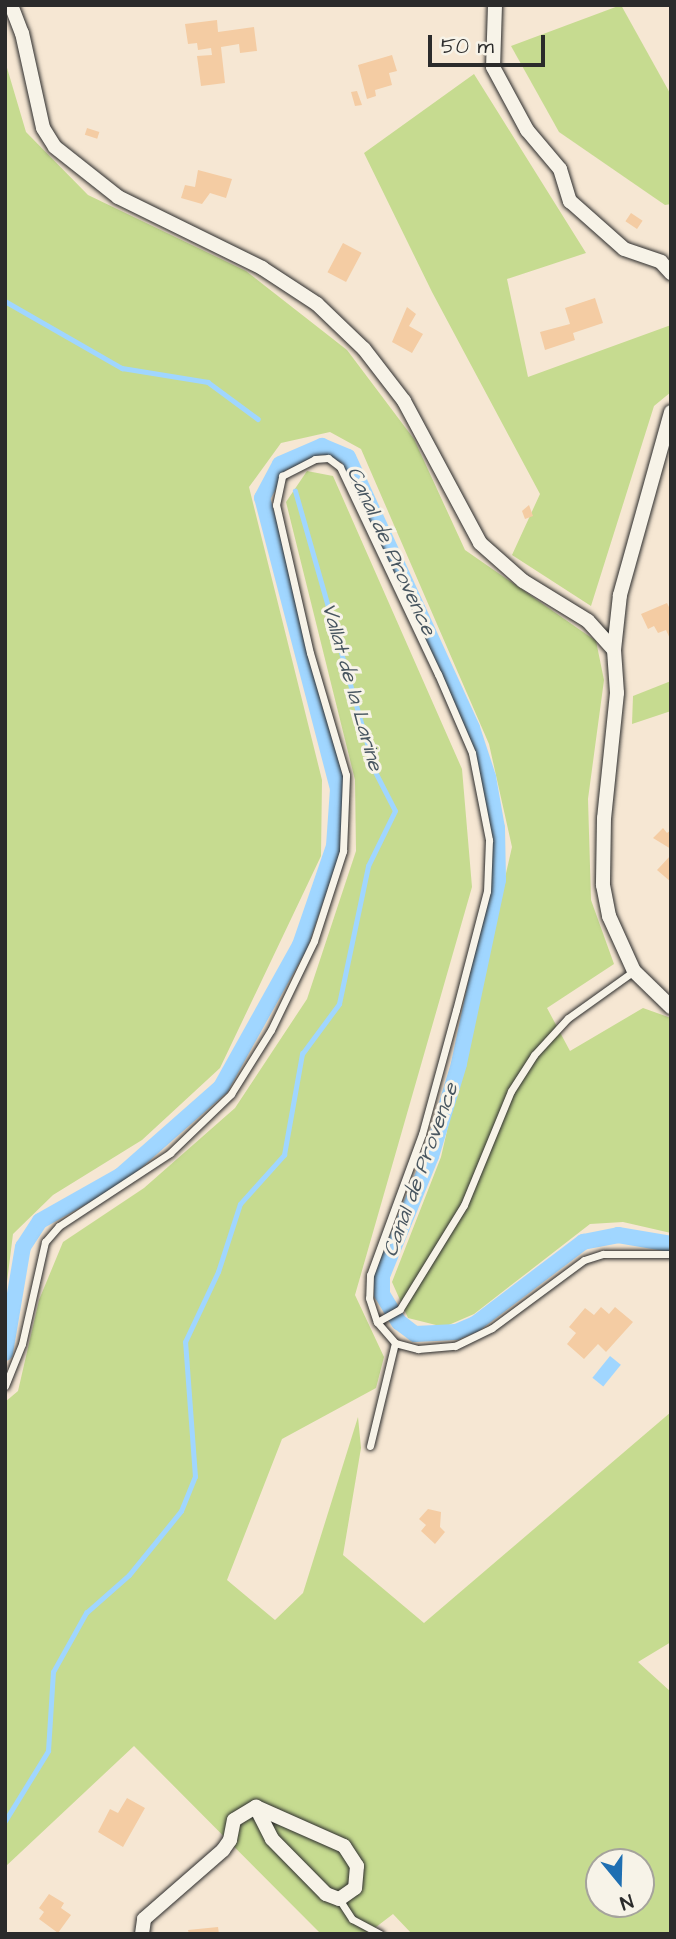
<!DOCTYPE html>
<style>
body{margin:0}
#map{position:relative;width:676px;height:1939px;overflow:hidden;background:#f6e7d3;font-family:"Architects Daughter",sans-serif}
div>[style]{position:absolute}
.green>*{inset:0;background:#c6db90}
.water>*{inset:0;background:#a0d6ff;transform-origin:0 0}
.stream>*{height:4.5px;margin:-2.25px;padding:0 2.25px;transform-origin:2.25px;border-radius:2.25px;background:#a0d6ff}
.canal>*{height:16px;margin:-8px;padding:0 8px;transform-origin:8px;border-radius:8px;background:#a0d6ff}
.building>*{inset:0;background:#f4cca3;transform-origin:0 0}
.roads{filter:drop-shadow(0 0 2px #2b2b2b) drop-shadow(0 0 2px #2b2b2b)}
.lane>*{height:7px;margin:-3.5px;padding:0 3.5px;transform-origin:3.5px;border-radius:3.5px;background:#f7f3e8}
.street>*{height:14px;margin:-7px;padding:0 7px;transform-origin:7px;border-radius:7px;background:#f7f3e8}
span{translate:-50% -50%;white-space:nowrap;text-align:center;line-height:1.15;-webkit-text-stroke:6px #f7f3e8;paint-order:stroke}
.water-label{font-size:21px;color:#485660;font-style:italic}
.frame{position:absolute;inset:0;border:7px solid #2b2b2b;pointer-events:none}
.north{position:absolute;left:585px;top:1848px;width:70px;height:70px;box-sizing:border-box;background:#f7f3e8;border:2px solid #a5a39c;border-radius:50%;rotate:161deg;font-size:19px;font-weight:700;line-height:28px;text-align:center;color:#2b2b2b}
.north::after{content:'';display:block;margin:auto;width:24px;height:32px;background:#1f6fb2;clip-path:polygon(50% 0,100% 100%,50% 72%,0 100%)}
.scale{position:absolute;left:428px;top:35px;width:117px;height:32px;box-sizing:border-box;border:4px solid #2b2b2b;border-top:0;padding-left:9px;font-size:21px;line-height:24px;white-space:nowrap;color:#2b2b2b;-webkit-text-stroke:5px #f7f3e8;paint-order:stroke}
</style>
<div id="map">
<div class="green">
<div style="clip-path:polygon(621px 5px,671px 95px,671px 204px,665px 205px,559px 132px,511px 46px)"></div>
<div style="clip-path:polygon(5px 61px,26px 132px,88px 195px,246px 271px,347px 350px,414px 439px,465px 550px,596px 641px,604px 680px,588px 799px,591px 900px,614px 964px,547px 1008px,570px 1051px,643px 1008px,671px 1018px,671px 1233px,623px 1222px,590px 1224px,474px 1314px,444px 1327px,408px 1318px,392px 1282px,441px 1157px,512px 847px,489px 744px,361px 449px,330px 432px,281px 443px,249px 487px,322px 780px,321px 856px,220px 1068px,142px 1140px,53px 1195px,13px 1234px,5px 1298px)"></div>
<div style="clip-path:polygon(474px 74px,586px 253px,507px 279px,528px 377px,671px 325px,671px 392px,654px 406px,591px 606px,512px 555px,540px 494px,432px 292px,364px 153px)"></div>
<div style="clip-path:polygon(evenodd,307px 471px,333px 476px,462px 769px,472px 887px,355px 1295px,384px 1357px,376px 1388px,282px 1439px,227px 1580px,275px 1620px,303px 1593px,358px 1417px,361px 1448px,343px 1555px,424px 1623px,671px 1412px,671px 1642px,638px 1662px,671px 1692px,671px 1934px,412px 1934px,393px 1914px,367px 1934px,321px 1934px,134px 1746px,5px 1867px,5px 1402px,18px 1391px,39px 1300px,63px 1242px,144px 1188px,235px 1108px,307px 999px,356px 851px,355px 780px,286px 502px,307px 471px,599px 1862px,641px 1862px,641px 1904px,599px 1904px,599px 1862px)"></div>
<div style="clip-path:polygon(671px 681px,671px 711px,632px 724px,633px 696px)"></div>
</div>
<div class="water">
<div style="left:610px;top:1356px;width:14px;height:28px;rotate:39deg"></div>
</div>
<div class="stream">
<div style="left:5px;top:301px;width:135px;rotate:29.8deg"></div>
<div style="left:122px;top:368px;width:87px;rotate:9.2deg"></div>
<div style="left:208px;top:382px;width:62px;rotate:36.5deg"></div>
<div style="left:5px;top:1821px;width:82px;rotate:-58.4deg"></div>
<div style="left:48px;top:1751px;width:79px;rotate:-86.4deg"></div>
<div style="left:53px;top:1672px;width:68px;rotate:-60.8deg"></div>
<div style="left:86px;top:1613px;width:57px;rotate:-41.5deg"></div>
<div style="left:129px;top:1575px;width:82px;rotate:-50.9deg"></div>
<div style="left:181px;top:1511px;width:37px;rotate:-68deg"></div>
<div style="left:195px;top:1477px;width:135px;rotate:-94.2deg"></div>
<div style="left:185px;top:1342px;width:77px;rotate:-64.8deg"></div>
<div style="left:218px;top:1272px;width:71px;rotate:-72.1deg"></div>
<div style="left:240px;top:1204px;width:66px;rotate:-48.1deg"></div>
<div style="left:284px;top:1155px;width:103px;rotate:-79.9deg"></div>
<div style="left:302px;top:1054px;width:62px;rotate:-53.5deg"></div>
<div style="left:339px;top:1004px;width:141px;rotate:-78.1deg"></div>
<div style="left:368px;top:866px;width:61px;rotate:-63.9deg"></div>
<div style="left:395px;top:811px;width:44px;rotate:-117.1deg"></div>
<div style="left:375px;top:772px;width:292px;rotate:-105.9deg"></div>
</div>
<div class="canal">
<div style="left:5px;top:1353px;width:108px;rotate:-80.4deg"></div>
<div style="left:23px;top:1247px;width:31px;rotate:-57deg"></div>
<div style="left:40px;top:1221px;width:92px;rotate:-29.4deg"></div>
<div style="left:120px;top:1176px;width:135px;rotate:-41.4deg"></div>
<div style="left:221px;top:1087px;width:162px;rotate:-60.9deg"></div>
<div style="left:300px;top:945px;width:105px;rotate:-71deg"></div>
<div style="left:334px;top:846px;width:57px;rotate:-86deg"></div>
<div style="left:338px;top:789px;width:301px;rotate:-104.6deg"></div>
<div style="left:262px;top:498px;width:38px;rotate:-62deg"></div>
<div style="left:280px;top:464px;width:46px;rotate:-23.2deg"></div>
<div style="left:322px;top:446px;width:28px;rotate:23deg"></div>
<div style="left:348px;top:457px;width:298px;rotate:65.4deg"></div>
<div style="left:472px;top:728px;width:52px;rotate:71.9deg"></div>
<div style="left:488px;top:777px;width:52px;rotate:80deg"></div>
<div style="left:497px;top:828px;width:52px;rotate:88.9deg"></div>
<div style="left:498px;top:880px;width:188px;rotate:102deg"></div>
<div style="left:459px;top:1064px;width:96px;rotate:106.9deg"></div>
<div style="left:431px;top:1156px;width:130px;rotate:112.2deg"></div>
<div style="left:382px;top:1276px;width:18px;rotate:90deg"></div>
<div style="left:382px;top:1294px;width:33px;rotate:59deg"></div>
<div style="left:399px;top:1322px;width:20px;rotate:37deg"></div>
<div style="left:415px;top:1334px;width:41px;rotate:-2.8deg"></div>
<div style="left:456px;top:1332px;width:21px;rotate:-23deg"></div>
<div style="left:475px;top:1324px;width:136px;rotate:-37.2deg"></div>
<div style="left:583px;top:1242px;width:36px;rotate:-11deg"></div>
<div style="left:618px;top:1235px;width:54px;rotate:9.6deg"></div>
</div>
<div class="building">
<div style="clip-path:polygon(217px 20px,218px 32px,254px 27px,257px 51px,240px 53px,239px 44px,221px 47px,225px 83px,201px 86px,197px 56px,212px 55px,211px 48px,198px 50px,197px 43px,188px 44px,185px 24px)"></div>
<div style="clip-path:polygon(392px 55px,397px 71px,389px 73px,392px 85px,375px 90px,376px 96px,367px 99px,358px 65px)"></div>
<div style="clip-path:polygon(357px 91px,362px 105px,355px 106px,351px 92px)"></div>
<div style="left:87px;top:128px;width:13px;height:7px;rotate:18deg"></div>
<div style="clip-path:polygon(198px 170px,232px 179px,226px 198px,210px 193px,202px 204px,181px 198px,185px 185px,195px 187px)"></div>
<div style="left:631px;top:213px;width:14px;height:10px;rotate:34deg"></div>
<div style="left:343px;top:243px;width:21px;height:33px;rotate:28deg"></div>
<div style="clip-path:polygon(595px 298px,603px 323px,573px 333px,575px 340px,545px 350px,540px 332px,570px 324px,565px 308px)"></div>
<div style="clip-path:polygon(407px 307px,416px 314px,409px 326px,423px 334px,412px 353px,392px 342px)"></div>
<div style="clip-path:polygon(529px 505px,533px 516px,525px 519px,522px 511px)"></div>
<div style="clip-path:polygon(667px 603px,671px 611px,671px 641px,666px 630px,658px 633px,654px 626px,648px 629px,641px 614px)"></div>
<div style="clip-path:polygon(663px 828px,667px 833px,671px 830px,671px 849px,653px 838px)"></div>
<div style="clip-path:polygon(671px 855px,671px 882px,657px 870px)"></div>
<div style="clip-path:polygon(601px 1307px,609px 1314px,615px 1307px,633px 1322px,606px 1352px,598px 1344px,584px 1359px,567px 1344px,576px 1333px,569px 1327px,585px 1308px,594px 1315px)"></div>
<div style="clip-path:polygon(428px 1509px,441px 1512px,440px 1527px,445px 1532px,435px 1544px,421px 1531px,426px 1525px,419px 1519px)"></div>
<div style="clip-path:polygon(127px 1798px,145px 1808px,123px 1847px,98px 1832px,110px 1809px,118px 1813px)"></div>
<div style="clip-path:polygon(49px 1894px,64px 1903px,61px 1908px,71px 1915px,58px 1933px,39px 1919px,44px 1912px,39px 1908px)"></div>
<div style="clip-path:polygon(218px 1927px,219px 1934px,189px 1934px,188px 1930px)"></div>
</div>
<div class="roads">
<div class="lane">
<div style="left:377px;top:1322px;width:26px;rotate:-29deg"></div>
<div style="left:400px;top:1309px;width:122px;rotate:-58.4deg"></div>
<div style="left:464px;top:1205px;width:123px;rotate:-67.6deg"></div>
<div style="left:511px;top:1091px;width:43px;rotate:-57.4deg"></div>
<div style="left:534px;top:1055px;width:50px;rotate:-47.4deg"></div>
<div style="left:568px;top:1018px;width:81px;rotate:-35.5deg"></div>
<div style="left:5px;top:1386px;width:45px;rotate:-68deg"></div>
<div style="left:22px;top:1344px;width:105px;rotate:-77.3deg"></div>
<div style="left:45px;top:1242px;width:21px;rotate:-49deg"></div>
<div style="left:59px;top:1226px;width:133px;rotate:-33.3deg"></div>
<div style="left:170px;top:1153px;width:85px;rotate:-44deg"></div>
<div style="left:231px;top:1094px;width:75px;rotate:-58deg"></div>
<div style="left:271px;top:1030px;width:99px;rotate:-64.2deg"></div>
<div style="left:314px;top:941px;width:95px;rotate:-72.1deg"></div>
<div style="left:343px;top:851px;width:76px;rotate:-87.7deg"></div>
<div style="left:346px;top:775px;width:127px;rotate:-106.4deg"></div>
<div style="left:310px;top:653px;width:152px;rotate:-102.9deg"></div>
<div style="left:276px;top:505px;width:30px;rotate:-78deg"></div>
<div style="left:282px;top:476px;width:37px;rotate:-27deg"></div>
<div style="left:315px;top:459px;width:13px;rotate:-4deg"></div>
<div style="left:328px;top:458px;width:15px;rotate:37deg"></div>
<div style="left:340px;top:467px;width:229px;rotate:64.7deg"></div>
<div style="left:438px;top:674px;width:86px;rotate:66.7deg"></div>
<div style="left:472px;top:753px;width:89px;rotate:78.9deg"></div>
<div style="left:489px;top:840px;width:51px;rotate:92.2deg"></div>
<div style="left:487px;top:891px;width:123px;rotate:104.6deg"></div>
<div style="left:456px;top:1010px;width:129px;rotate:105.3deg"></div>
<div style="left:422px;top:1134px;width:150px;rotate:110.2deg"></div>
<div style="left:370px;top:1275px;width:23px;rotate:92deg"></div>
<div style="left:369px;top:1298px;width:25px;rotate:72deg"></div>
<div style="left:377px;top:1322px;width:28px;rotate:49deg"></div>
<div style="left:395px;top:1343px;width:24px;rotate:15deg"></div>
<div style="left:418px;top:1349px;width:37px;rotate:-5deg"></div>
<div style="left:455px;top:1346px;width:41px;rotate:-25.9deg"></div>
<div style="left:492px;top:1328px;width:114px;rotate:-36.5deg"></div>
<div style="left:584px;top:1260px;width:20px;rotate:-18deg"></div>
<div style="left:603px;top:1254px;width:68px"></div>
<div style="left:370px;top:1446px;width:106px;rotate:-76.4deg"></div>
<div style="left:339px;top:1899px;width:24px;rotate:57deg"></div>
<div style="left:352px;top:1919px;width:32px;rotate:28deg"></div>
</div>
<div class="street">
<div style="left:11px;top:5px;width:30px;rotate:69deg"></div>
<div style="left:22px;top:33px;width:97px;rotate:77.5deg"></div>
<div style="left:43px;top:128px;width:22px;rotate:58deg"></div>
<div style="left:55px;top:147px;width:80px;rotate:38.4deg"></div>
<div style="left:118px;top:197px;width:161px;rotate:26.2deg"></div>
<div style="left:262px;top:268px;width:66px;rotate:33.2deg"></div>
<div style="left:317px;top:304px;width:65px;rotate:43.8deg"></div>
<div style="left:364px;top:349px;width:66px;rotate:52.4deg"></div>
<div style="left:404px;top:401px;width:161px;rotate:61.8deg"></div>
<div style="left:480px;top:543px;width:57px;rotate:41.5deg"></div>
<div style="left:523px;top:581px;width:76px;rotate:31.6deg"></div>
<div style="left:588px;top:621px;width:39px;rotate:48deg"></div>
<div style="left:614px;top:650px;width:43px;rotate:86deg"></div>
<div style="left:617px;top:693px;width:126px;rotate:95.9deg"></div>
<div style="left:604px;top:818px;width:67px;rotate:90.9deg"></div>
<div style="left:603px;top:885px;width:32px;rotate:79deg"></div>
<div style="left:609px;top:916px;width:60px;rotate:65.6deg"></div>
<div style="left:634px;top:971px;width:52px;rotate:44.2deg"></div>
<div style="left:495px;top:5px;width:62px;rotate:91.8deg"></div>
<div style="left:493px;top:67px;width:72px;rotate:61.6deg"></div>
<div style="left:527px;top:130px;width:51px;rotate:49.8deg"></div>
<div style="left:560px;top:169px;width:34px;rotate:73deg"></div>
<div style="left:570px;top:201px;width:72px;rotate:41.6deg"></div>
<div style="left:624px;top:249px;width:39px;rotate:19deg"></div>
<div style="left:661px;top:262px;width:15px;rotate:48deg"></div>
<div style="left:614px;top:650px;width:55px;rotate:-83.8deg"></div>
<div style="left:620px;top:595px;width:190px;rotate:-74.4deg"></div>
<div style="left:142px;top:1934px;width:15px;rotate:-82deg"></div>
<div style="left:144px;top:1919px;width:105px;rotate:-41.1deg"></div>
<div style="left:223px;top:1850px;width:12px;rotate:-55deg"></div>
<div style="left:230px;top:1840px;width:20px;rotate:-79deg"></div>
<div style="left:234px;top:1820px;width:26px;rotate:-31deg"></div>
<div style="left:256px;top:1807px;width:96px;rotate:23.9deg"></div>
<div style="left:344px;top:1846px;width:24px;rotate:57deg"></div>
<div style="left:357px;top:1866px;width:22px;rotate:95deg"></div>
<div style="left:355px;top:1888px;width:19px;rotate:145deg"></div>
<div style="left:339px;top:1899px;width:14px;rotate:-159deg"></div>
<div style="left:326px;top:1894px;width:77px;rotate:-134.5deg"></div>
<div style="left:272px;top:1839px;width:36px;rotate:-117deg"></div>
</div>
</div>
<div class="water-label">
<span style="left:391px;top:551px;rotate:65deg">Canal de Provence</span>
<span style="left:352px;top:687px;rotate:74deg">Vallat de la Larine</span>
<span style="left:421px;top:1170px;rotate:-70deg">Canal de Provence</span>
</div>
<div class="frame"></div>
<div class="north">N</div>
<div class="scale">50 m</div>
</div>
